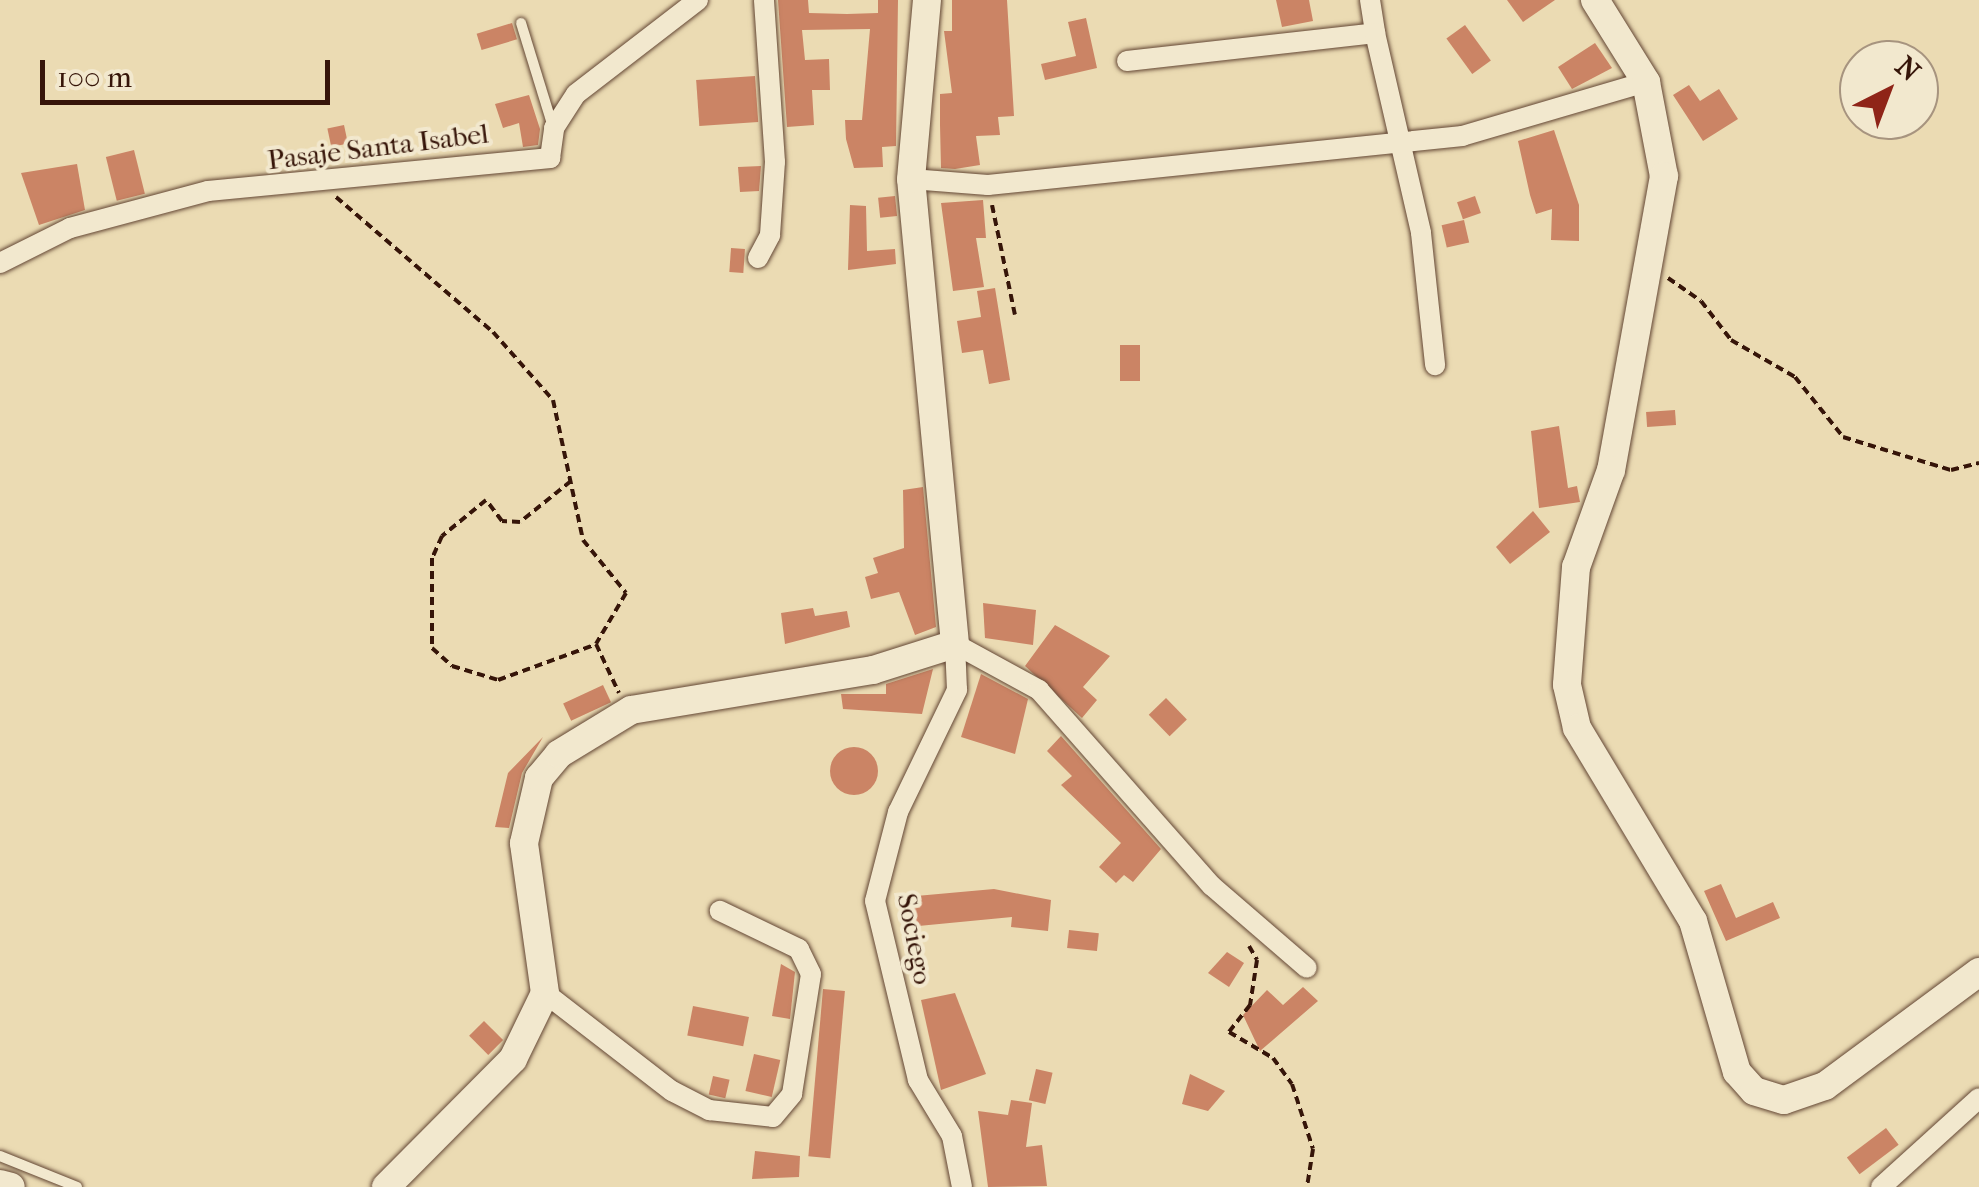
<!DOCTYPE html>
<style>
body{margin:0}
#map{position:relative;width:1979px;height:1187px;overflow:hidden;background:#ebdbb3;font-family:"IM FELL French Canon",serif}
div>[style]{position:absolute}
.building>*{inset:0;background:#cb8465;transform-origin:0 0}
.round{border-radius:50%}
.path>*{height:4px;margin-top:-2px;transform-origin:0;background:repeating-linear-gradient(90deg,#361509 0 8px,transparent 0 13px)}
.roads{filter:drop-shadow(0 0 2px #634634) drop-shadow(0 0 2px #634634)}
.lane>*{height:10px;margin:-5px;padding:0 5px;transform-origin:5px;border-radius:5px;background:#f2e8ce}
.street>*{height:20px;margin:-10px;padding:0 10px;transform-origin:10px;border-radius:10px;background:#f2e8ce}
.secondary>*{height:28px;margin:-14px;padding:0 14px;transform-origin:14px;border-radius:14px;background:#f2e8ce}
span{translate:-50% -50%;white-space:nowrap;text-align:center;line-height:1.15;-webkit-text-stroke:8px #f2e8ce;paint-order:stroke}
.street-label{font-size:28px;color:#361509}
.north{position:absolute;left:1839px;top:40px;width:100px;height:100px;box-sizing:border-box;background:#f2e8ce;border:2px solid #a7947f;border-radius:50%;rotate:42deg;font-size:28px;font-weight:700;line-height:40px;text-align:center;color:#361509}
.north::after{content:'';display:block;margin:auto;width:35px;height:45px;background:#8f2418;clip-path:polygon(50% 0,100% 100%,50% 72%,0 100%)}
.scale{position:absolute;left:40px;top:60px;width:290px;height:45px;box-sizing:border-box;border:5px solid #361509;border-top:0;padding-left:12px;font-size:30px;line-height:35px;white-space:nowrap;color:#361509;-webkit-text-stroke:8px #f2e8ce;paint-order:stroke}
</style>
<div id="map">
<div class="building">
<div style="clip-path:polygon(778px 0,808px 0,809px 13px,847px 14px,878px 13px,878px 0,898px 0,896px 146px,882px 147px,883px 167px,854px 168px,846px 139px,845px 120px,862px 120px,870px 29px,802px 30px,805px 60px,829px 59px,830px 90px,812px 90px,814px 125px,787px 127px)"></div>
<div style="clip-path:polygon(952px 0,1007px 0,1014px 116px,998px 117px,1000px 135px,976px 136px,980px 165px,955px 169px,941px 168px,940px 125px,940px 94px,952px 93px,944px 31px,952px 31px)"></div>
<div style="clip-path:polygon(1276px 0,1309px 0,1313px 21px,1282px 27px)"></div>
<div style="clip-path:polygon(1507px 0,1555px 0,1523px 22px)"></div>
<div style="clip-path:polygon(1086px 18px,1097px 68px,1045px 80px,1041px 64px,1076px 56px,1068px 22px)"></div>
<div style="left:512px;top:23px;width:17px;height:37px;rotate:73deg"></div>
<div style="left:1465px;top:25px;width:44px;height:23px;rotate:54deg"></div>
<div style="clip-path:polygon(1595px 43px,1612px 68px,1572px 89px,1558px 67px)"></div>
<div style="left:755px;top:76px;width:46px;height:59px;rotate:86deg"></div>
<div style="clip-path:polygon(1689px 85px,1700px 101px,1719px 89px,1738px 119px,1703px 141px,1673px 95px)"></div>
<div style="clip-path:polygon(529px 95px,540px 129px,538px 145px,523px 147px,519px 123px,503px 128px,495px 104px)"></div>
<div style="left:344px;top:125px;width:19px;height:17px;rotate:78deg"></div>
<div style="clip-path:polygon(1554px 130px,1579px 205px,1579px 241px,1551px 240px,1552px 209px,1536px 214px,1530px 195px,1518px 141px)"></div>
<div style="left:134px;top:150px;width:45px;height:29px;rotate:76deg"></div>
<div style="clip-path:polygon(77px 164px,85px 210px,39px 225px,21px 173px)"></div>
<div style="clip-path:polygon(761px 166px,759px 191px,740px 192px,738px 167px)"></div>
<div style="left:895px;top:196px;width:20px;height:17px;rotate:84deg"></div>
<div style="left:1475px;top:196px;width:18px;height:19px;rotate:71deg"></div>
<div style="clip-path:polygon(983px 200px,986px 238px,976px 238px,984px 287px,953px 291px,941px 203px)"></div>
<div style="clip-path:polygon(850px 205px,866px 206px,867px 251px,895px 249px,896px 264px,848px 270px)"></div>
<div style="left:1464px;top:220px;width:23px;height:23px;rotate:77deg"></div>
<div style="left:731px;top:248px;width:14px;height:24px;rotate:4deg"></div>
<div style="clip-path:polygon(995px 288px,1010px 380px,989px 384px,983px 350px,962px 353px,957px 321px,981px 317px,977px 291px)"></div>
<div style="left:1120px;top:345px;width:20px;height:36px"></div>
<div style="left:1675px;top:410px;width:15px;height:29px;rotate:86deg"></div>
<div style="clip-path:polygon(1559px 426px,1568px 488px,1577px 486px,1580px 502px,1539px 508px,1531px 431px)"></div>
<div style="clip-path:polygon(923px 487px,936px 627px,915px 635px,899px 592px,871px 599px,865px 577px,878px 573px,873px 558px,904px 548px,903px 490px)"></div>
<div style="clip-path:polygon(1533px 511px,1550px 532px,1510px 564px,1496px 547px)"></div>
<div style="clip-path:polygon(983px 603px,1036px 610px,1033px 645px,985px 638px)"></div>
<div style="clip-path:polygon(813px 608px,815px 616px,847px 611px,850px 627px,785px 644px,781px 613px)"></div>
<div style="clip-path:polygon(1055px 625px,1110px 656px,1083px 687px,1097px 700px,1082px 718px,1025px 666px)"></div>
<div style="clip-path:polygon(933px 669px,922px 714px,843px 709px,841px 694px,886px 694px,886px 684px)"></div>
<div style="clip-path:polygon(981px 674px,1028px 699px,1015px 754px,961px 737px)"></div>
<div style="left:603px;top:685px;width:19px;height:44px;rotate:65deg"></div>
<div style="left:1166px;top:698px;width:30px;height:24px;rotate:46deg"></div>
<div style="clip-path:polygon(1061px 736px,1161px 849px,1133px 882px,1124px 875px,1116px 883px,1099px 867px,1121px 843px,1061px 785px,1072px 776px,1047px 751px)"></div>
<div style="clip-path:polygon(543px 737px,522px 773px,509px 828px,495px 827px,508px 773px)"></div>
<div class="round" style="left:830px;top:747px;width:48px;height:48px"></div>
<div style="clip-path:polygon(1721px 884px,1736px 918px,1773px 902px,1780px 918px,1726px 941px,1704px 891px)"></div>
<div style="clip-path:polygon(994px 889px,1051px 900px,1048px 931px,1011px 927px,1012px 917px,908px 927px,905px 897px)"></div>
<div style="left:1069px;top:930px;width:30px;height:18px;rotate:6deg"></div>
<div style="clip-path:polygon(1227px 952px,1244px 963px,1229px 987px,1208px 973px)"></div>
<div style="clip-path:polygon(781px 964px,795px 972px,790px 1019px,772px 1016px)"></div>
<div style="clip-path:polygon(1303px 987px,1318px 1001px,1260px 1051px,1243px 1015px,1267px 990px,1283px 1005px)"></div>
<div style="left:823px;top:989px;width:22px;height:168px;rotate:5deg"></div>
<div style="clip-path:polygon(955px 993px,986px 1074px,941px 1090px,921px 1000px)"></div>
<div style="left:693px;top:1006px;width:57px;height:30px;rotate:11deg"></div>
<div style="left:484px;top:1021px;width:27px;height:21px;rotate:45deg"></div>
<div style="left:754px;top:1054px;width:27px;height:38px;rotate:13deg"></div>
<div style="left:1036px;top:1069px;width:17px;height:32px;rotate:13deg"></div>
<div style="clip-path:polygon(1190px 1074px,1225px 1091px,1208px 1111px,1182px 1104px)"></div>
<div style="left:713px;top:1076px;width:17px;height:19px;rotate:13deg"></div>
<div style="clip-path:polygon(1011px 1100px,1032px 1103px,1026px 1147px,1042px 1145px,1047px 1186px,988px 1187px,978px 1111px,1008px 1115px)"></div>
<div style="left:1886px;top:1128px;width:21px;height:49px;rotate:53deg"></div>
<div style="clip-path:polygon(755px 1151px,800px 1156px,799px 1177px,752px 1179px)"></div>
</div>
<div class="path">
<div style="left:336px;top:197px;width:207px;rotate:40.7deg"></div>
<div style="left:493px;top:332px;width:91px;rotate:48.6deg"></div>
<div style="left:553px;top:400px;width:143px;rotate:77.9deg"></div>
<div style="left:583px;top:540px;width:68px;rotate:50.9deg"></div>
<div style="left:626px;top:593px;width:59px;rotate:120.5deg"></div>
<div style="left:596px;top:644px;width:54px;rotate:64.9deg"></div>
<div style="left:992px;top:205px;width:112px;rotate:78.2deg"></div>
<div style="left:1668px;top:278px;width:40px;rotate:34.9deg"></div>
<div style="left:1701px;top:301px;width:49px;rotate:52.4deg"></div>
<div style="left:1731px;top:340px;width:74px;rotate:30deg"></div>
<div style="left:1795px;top:377px;width:77px;rotate:51.3deg"></div>
<div style="left:1843px;top:437px;width:113px;rotate:17deg"></div>
<div style="left:1951px;top:470px;width:29px;rotate:-14deg"></div>
<div style="left:571px;top:481px;width:65px;rotate:141.2deg"></div>
<div style="left:520px;top:522px;width:18px;rotate:-177deg"></div>
<div style="left:502px;top:521px;width:26px;rotate:-127deg"></div>
<div style="left:486px;top:500px;width:57px;rotate:140.7deg"></div>
<div style="left:442px;top:536px;width:24px;rotate:114deg"></div>
<div style="left:432px;top:558px;width:90px;rotate:90deg"></div>
<div style="left:432px;top:648px;width:27px;rotate:42deg"></div>
<div style="left:452px;top:666px;width:48px;rotate:16.9deg"></div>
<div style="left:498px;top:680px;width:102px;rotate:-20deg"></div>
<div style="left:1249px;top:946px;width:16px;rotate:60deg"></div>
<div style="left:1257px;top:960px;width:46px;rotate:98.8deg"></div>
<div style="left:1250px;top:1005px;width:34px;rotate:128deg"></div>
<div style="left:1229px;top:1032px;width:51px;rotate:30.6deg"></div>
<div style="left:1273px;top:1058px;width:32px;rotate:54deg"></div>
<div style="left:1292px;top:1084px;width:68px;rotate:72.1deg"></div>
<div style="left:1313px;top:1149px;width:38px;rotate:99deg"></div>
</div>
<div class="roads">
<div class="lane">
<div style="left:521px;top:23px;width:109px;rotate:72.9deg"></div>
<div style="left:0;top:1156px;width:83px;rotate:21.9deg"></div>
</div>
<div class="street">
<div style="left:1370px;top:0;width:33px;rotate:81deg"></div>
<div style="left:1127px;top:61px;width:250px;rotate:-6.4deg"></div>
<div style="left:1375px;top:33px;width:205px;rotate:77deg"></div>
<div style="left:1421px;top:233px;width:133px;rotate:83.9deg"></div>
<div style="left:911px;top:179px;width:77px;rotate:4.5deg"></div>
<div style="left:988px;top:185px;width:477px;rotate:-5.9deg"></div>
<div style="left:1462px;top:136px;width:192px;rotate:-16.4deg"></div>
<div style="left:758px;top:258px;width:26px;rotate:-62deg"></div>
<div style="left:770px;top:235px;width:73px;rotate:-86.1deg"></div>
<div style="left:775px;top:162px;width:162px;rotate:-93.9deg"></div>
<div style="left:0;top:263px;width:78px;rotate:-26.6deg"></div>
<div style="left:70px;top:228px;width:143px;rotate:-15deg"></div>
<div style="left:208px;top:191px;width:344px;rotate:-5.5deg"></div>
<div style="left:550px;top:158px;width:30px;rotate:-82deg"></div>
<div style="left:554px;top:128px;width:40px;rotate:-57.1deg"></div>
<div style="left:576px;top:94px;width:154px;rotate:-37.6deg"></div>
<div style="left:545px;top:993px;width:160px;rotate:37.7deg"></div>
<div style="left:672px;top:1091px;width:42px;rotate:27.2deg"></div>
<div style="left:709px;top:1110px;width:64px;rotate:6.2deg"></div>
<div style="left:773px;top:1117px;width:30px;rotate:-50deg"></div>
<div style="left:792px;top:1094px;width:121px;rotate:-81deg"></div>
<div style="left:811px;top:974px;width:28px;rotate:-116deg"></div>
<div style="left:799px;top:949px;width:88px;rotate:-154.3deg"></div>
<div style="left:962px;top:1187px;width:52px;rotate:-101.1deg"></div>
<div style="left:952px;top:1136px;width:66px;rotate:-121.3deg"></div>
<div style="left:918px;top:1080px;width:184px;rotate:-103.5deg"></div>
<div style="left:875px;top:901px;width:92px;rotate:-75.5deg"></div>
<div style="left:898px;top:812px;width:136px;rotate:-64.2deg"></div>
<div style="left:957px;top:690px;width:46px;rotate:-92.5deg"></div>
<div style="left:955px;top:644px;width:96px;rotate:28.7deg"></div>
<div style="left:1039px;top:690px;width:261px;rotate:48.6deg"></div>
<div style="left:1212px;top:886px;width:125px;rotate:40.8deg"></div>
<div style="left:1881px;top:1187px;width:132px;rotate:-42.2deg"></div>
</div>
<div class="secondary">
<div style="left:1595px;top:0;width:97px;rotate:58.1deg"></div>
<div style="left:1646px;top:82px;width:96px;rotate:79.2deg"></div>
<div style="left:1664px;top:176px;width:299px;rotate:100.2deg"></div>
<div style="left:1611px;top:470px;width:103px;rotate:109.8deg"></div>
<div style="left:1576px;top:567px;width:118px;rotate:94.4deg"></div>
<div style="left:1567px;top:685px;width:44px;rotate:76.9deg"></div>
<div style="left:1577px;top:728px;width:225px;rotate:59deg"></div>
<div style="left:1693px;top:921px;width:157px;rotate:73.8deg"></div>
<div style="left:1737px;top:1072px;width:25px;rotate:48deg"></div>
<div style="left:1754px;top:1091px;width:31px;rotate:17deg"></div>
<div style="left:1784px;top:1100px;width:43px;rotate:-18.9deg"></div>
<div style="left:1825px;top:1086px;width:192px;rotate:-36.5deg"></div>
<div style="left:0;top:1184px;width:11px;rotate:15deg"></div>
<div style="left:386px;top:1187px;width:180px;rotate:-45.2deg"></div>
<div style="left:513px;top:1059px;width:73px;rotate:-64.1deg"></div>
<div style="left:545px;top:993px;width:151px;rotate:-98deg"></div>
<div style="left:524px;top:843px;width:67px;rotate:-77deg"></div>
<div style="left:539px;top:778px;width:31px;rotate:-50deg"></div>
<div style="left:559px;top:754px;width:84px;rotate:-31.4deg"></div>
<div style="left:631px;top:710px;width:245px;rotate:-9.4deg"></div>
<div style="left:873px;top:670px;width:86px;rotate:-17.6deg"></div>
<div style="left:955px;top:644px;width:467px;rotate:-95.4deg"></div>
<div style="left:911px;top:179px;width:180px;rotate:-84.9deg"></div>
</div>
</div>
<div class="street-label">
<span style="left:378px;top:147px;rotate:-7deg">Pasaje Santa Isabel</span>
<span style="left:915px;top:939px;rotate:79deg">Sociego</span>
</div>
<div class="north">N</div>
<div class="scale">100 m</div>
</div>
